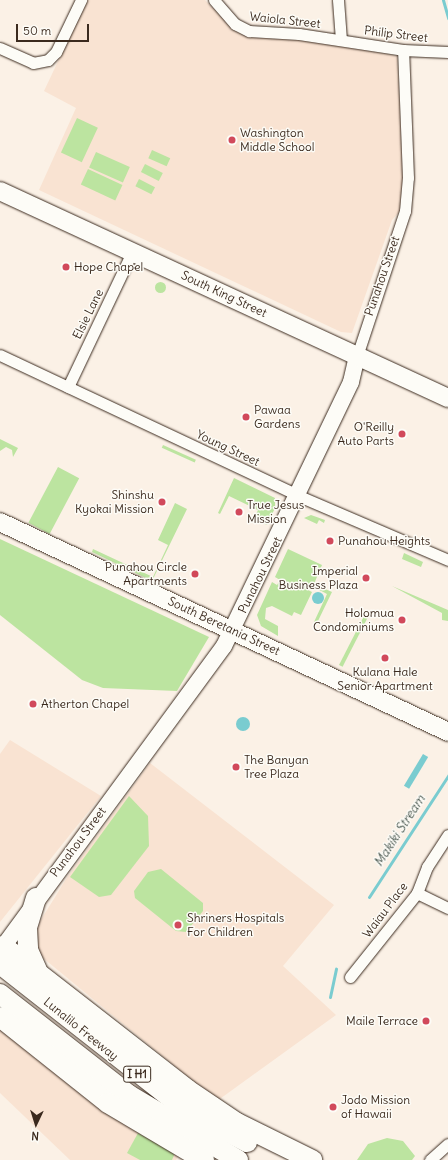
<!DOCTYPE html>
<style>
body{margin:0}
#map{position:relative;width:448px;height:1160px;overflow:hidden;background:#fbf1e6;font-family:Delius,sans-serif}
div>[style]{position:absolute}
.built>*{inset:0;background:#f9e3d2}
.green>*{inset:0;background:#bce4a0;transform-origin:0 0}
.round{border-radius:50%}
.water>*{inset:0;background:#7accd0;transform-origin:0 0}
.stream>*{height:3px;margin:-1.5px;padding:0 1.5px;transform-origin:1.5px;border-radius:1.5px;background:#7accd0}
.roads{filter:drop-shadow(0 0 1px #3b2a1e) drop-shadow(0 0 1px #3b2a1e)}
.street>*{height:11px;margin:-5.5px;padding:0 5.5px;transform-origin:5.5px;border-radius:5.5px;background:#fdfcf7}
.secondary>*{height:16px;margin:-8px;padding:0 8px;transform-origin:8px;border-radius:8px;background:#fdfcf7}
.primary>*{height:18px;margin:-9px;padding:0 9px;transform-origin:9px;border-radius:9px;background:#fdfcf7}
.highway>*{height:20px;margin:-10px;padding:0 10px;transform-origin:10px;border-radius:10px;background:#fdfcf7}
.dots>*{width:11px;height:11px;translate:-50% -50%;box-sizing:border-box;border:2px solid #fdfcf7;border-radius:50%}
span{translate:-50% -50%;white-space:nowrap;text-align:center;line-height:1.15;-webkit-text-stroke:3px #fdfcf7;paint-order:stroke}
.shield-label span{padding:1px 3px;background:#fdfcf7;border:1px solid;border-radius:3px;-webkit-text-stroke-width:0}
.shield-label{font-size:11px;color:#3b2a1e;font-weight:700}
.street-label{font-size:12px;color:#3b2a1e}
.poi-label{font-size:12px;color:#3b2a1e}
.left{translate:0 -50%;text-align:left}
.right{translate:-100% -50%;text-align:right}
.water-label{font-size:13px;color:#4e5b53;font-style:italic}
.north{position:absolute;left:16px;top:1104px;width:40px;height:40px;-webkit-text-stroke:3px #fdfcf7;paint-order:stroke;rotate:184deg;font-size:11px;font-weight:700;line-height:16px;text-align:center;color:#3b2a1e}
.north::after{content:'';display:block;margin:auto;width:14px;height:18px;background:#3b2a1e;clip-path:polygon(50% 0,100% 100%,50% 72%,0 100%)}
.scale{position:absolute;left:16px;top:24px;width:73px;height:18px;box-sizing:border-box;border:2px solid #3b2a1e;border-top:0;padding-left:5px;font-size:12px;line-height:14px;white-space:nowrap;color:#3b2a1e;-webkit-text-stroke:3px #fdfcf7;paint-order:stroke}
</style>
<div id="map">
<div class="built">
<div style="clip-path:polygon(87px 0,205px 0,227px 22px,397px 56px,405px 181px,401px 210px,392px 220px,352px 333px,341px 332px,39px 190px,76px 108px,44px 91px)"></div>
<div style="clip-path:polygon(10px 740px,101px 796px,0 922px,0 754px)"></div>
<div style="clip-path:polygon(150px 763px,334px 905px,283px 966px,336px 1015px,217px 1101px,26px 944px,68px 876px)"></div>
<div style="clip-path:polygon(0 1028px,181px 1152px,176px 1160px,70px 1160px,0 1093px)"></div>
</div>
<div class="green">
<div style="left:77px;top:118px;width:23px;height:38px;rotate:25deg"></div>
<div style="left:152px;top:150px;width:20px;height:9px;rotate:24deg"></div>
<div style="left:96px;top:152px;width:37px;height:17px;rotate:24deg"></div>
<div style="left:145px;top:164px;width:20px;height:9px;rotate:27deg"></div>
<div style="left:88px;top:169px;width:38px;height:17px;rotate:25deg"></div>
<div style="left:139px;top:179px;width:18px;height:8px;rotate:27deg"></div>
<div class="round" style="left:154.5px;top:281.5px;width:11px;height:11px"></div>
<div style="clip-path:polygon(0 439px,18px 448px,13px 457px,12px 450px,6px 447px,0 451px)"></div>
<div style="left:163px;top:445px;width:36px;height:3px;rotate:24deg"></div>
<div style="left:58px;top:467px;width:24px;height:63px;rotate:28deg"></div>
<div style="clip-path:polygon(234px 478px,275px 498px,275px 508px,267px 525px,254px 519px,258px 510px,229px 496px,220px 514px,218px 513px)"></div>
<div style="clip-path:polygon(175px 503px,187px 509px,153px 579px,150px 580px,92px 552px,93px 549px,153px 577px,168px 545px,158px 540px)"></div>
<div style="clip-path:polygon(311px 515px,325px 520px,324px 523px,319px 520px,317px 524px,304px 518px)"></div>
<div style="clip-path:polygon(0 539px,209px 637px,177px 691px,103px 688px,82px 680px,0 615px)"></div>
<div style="clip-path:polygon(288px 549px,322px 565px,314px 584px,332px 592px,317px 623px,314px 622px,327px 594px,308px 584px,306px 589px,312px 592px,301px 615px,294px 612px,292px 616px,272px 606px,266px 608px,265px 619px,278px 626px,278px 636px,261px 626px,257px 615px,272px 582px,277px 585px,280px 580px,275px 577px)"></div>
<div style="clip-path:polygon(404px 553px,423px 562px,421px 567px,402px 559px)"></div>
<div style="clip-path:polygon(392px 586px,448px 610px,448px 621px,442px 620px,442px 613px)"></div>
<div style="left:364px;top:616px;width:4px;height:55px;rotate:27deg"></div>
<div style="clip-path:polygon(129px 796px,148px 816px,149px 846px,111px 895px,99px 897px,70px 877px)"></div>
<div style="clip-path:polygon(161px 869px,203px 903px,203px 911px,186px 932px,176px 931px,135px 898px,134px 891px,148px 872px)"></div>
<div style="clip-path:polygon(138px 1133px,175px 1153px,172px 1160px,140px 1160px,127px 1153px)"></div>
<div style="clip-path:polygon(387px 1138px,403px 1141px,415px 1156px,412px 1160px,357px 1160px,368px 1144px)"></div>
</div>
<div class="water">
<div class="round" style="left:312px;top:592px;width:12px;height:12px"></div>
<div class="round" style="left:236px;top:717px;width:14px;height:14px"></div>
<div style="left:423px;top:754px;width:6px;height:37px;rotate:31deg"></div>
</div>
<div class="stream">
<div style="left:443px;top:0;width:19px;rotate:74deg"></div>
<div style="left:369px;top:897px;width:145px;rotate:-56.9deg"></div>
<div style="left:330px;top:997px;width:29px;rotate:-78deg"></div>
</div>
<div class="roads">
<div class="street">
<div style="left:214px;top:0;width:32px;rotate:49deg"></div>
<div style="left:235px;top:24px;width:16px;rotate:27deg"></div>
<div style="left:249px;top:31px;width:50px;rotate:3.4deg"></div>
<div style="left:299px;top:34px;width:105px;rotate:8.7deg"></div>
<div style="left:403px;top:50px;width:45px;rotate:2.5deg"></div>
<div style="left:338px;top:0;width:40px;rotate:85.7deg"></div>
<div style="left:0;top:48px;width:36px;rotate:24deg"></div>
<div style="left:33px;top:63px;width:15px;rotate:-11deg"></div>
<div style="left:48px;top:60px;width:11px;rotate:-45deg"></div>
<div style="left:56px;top:52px;width:58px;rotate:-64.3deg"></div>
<div style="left:0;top:355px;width:331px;rotate:25.2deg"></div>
<div style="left:299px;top:496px;width:162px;rotate:23.2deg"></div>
<div style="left:357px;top:356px;width:153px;rotate:-71.7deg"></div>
<div style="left:405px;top:211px;width:33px;rotate:-85deg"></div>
<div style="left:408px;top:178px;width:128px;rotate:-92.2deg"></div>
<div style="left:68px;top:387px;width:149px;rotate:-64.6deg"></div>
<div style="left:417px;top:893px;width:34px;rotate:26deg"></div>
<div style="left:350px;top:977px;width:107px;rotate:-51.4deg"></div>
<div style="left:417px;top:893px;width:28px;rotate:-69deg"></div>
<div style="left:427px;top:867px;width:38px;rotate:-57deg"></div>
<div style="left:430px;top:1160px;width:24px;rotate:-42deg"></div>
</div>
<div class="secondary">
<div style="left:0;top:951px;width:378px;rotate:-53.7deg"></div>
<div style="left:224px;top:646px;width:293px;rotate:-64.3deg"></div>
<div style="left:351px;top:382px;width:27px;rotate:-77deg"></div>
</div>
<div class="primary">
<div style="left:0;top:191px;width:494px;rotate:24.8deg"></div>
<div style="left:0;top:522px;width:495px;rotate:25.1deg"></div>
</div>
<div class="highway">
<div style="left:36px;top:898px;width:31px;rotate:107deg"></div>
<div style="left:27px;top:928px;width:22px;rotate:87deg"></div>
<div style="left:28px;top:950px;width:22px;rotate:66deg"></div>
<div style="left:3px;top:946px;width:234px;rotate:37.9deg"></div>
<div style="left:188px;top:1090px;width:59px;rotate:34deg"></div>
<div style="left:237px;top:1123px;width:84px;rotate:26.3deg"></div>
<div style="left:0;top:964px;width:236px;rotate:38.1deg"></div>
<div style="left:186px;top:1110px;width:69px;rotate:27.7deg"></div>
<div style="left:0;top:994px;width:164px;rotate:38.1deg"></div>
<div style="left:129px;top:1095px;width:127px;rotate:30.8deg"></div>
<div style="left:0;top:1017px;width:138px;rotate:38.5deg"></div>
<div style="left:108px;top:1103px;width:112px;rotate:30.7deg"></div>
</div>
</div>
<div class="dots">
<div style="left:232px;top:140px;background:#d1495b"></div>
<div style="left:66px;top:267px;background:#d1495b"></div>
<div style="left:246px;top:417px;background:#d1495b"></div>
<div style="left:402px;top:434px;background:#d1495b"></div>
<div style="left:162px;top:502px;background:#d1495b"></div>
<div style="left:239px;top:512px;background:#d1495b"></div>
<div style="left:330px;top:541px;background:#d1495b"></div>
<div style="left:195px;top:574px;background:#d1495b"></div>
<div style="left:366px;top:578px;background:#d1495b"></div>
<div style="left:402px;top:620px;background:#d1495b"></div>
<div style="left:385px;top:658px;background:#d1495b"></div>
<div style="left:33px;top:704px;background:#d1495b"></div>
<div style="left:236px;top:767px;background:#d1495b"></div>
<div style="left:178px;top:925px;background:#d1495b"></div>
<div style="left:426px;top:1021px;background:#d1495b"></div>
<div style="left:333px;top:1107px;background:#d1495b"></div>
</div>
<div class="shield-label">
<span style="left:137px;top:1074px">I H1</span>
</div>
<div class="street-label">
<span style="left:285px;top:20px;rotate:6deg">Waiola Street</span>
<span style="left:396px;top:34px;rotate:7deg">Philip Street</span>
<span style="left:382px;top:276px;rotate:-71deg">Punahou Street</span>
<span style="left:224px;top:294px;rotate:25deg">South King Street</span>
<span style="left:88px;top:314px;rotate:-64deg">Elsie Lane</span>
<span style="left:228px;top:448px;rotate:25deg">Young Street</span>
<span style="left:260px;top:575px;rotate:-64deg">Punahou Street</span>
<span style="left:224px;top:626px;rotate:25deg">South Beretania Street</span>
<span style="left:78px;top:842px;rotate:-53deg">Punahou Street</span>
<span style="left:385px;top:910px;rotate:-53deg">Waiau Place</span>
<span style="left:81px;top:1029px;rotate:39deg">Lunalilo Freeway</span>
</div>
<div class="poi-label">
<span class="left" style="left:240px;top:140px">Washington<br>Middle School</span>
<span class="left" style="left:74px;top:267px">Hope Chapel</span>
<span class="left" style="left:254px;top:417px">Pawaa<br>Gardens</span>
<span class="right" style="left:394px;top:434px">O'Reilly<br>Auto Parts</span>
<span class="right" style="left:154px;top:502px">Shinshu<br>Kyokai Mission</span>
<span class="left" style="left:247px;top:512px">True Jesus<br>Mission</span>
<span class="left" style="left:338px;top:541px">Punahou Heights</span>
<span class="right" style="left:187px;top:574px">Punahou Circle<br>Apartments</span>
<span class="right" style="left:358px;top:578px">Imperial<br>Business Plaza</span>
<span class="right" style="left:394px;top:620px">Holomua<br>Condominiums</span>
<span style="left:385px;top:679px">Kulana Hale<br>Senior Apartment</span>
<span class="left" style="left:41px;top:704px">Atherton Chapel</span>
<span class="left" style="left:244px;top:767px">The Banyan<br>Tree Plaza</span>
<span class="left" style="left:187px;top:925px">Shriners Hospitals<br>For Children</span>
<span class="right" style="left:418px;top:1021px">Maile Terrace</span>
<span class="left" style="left:341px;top:1107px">Jodo Mission<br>of Hawaii</span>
</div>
<div class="water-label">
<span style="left:400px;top:831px;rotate:-57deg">Makiki Stream</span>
</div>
<div class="north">N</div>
<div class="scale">50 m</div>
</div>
